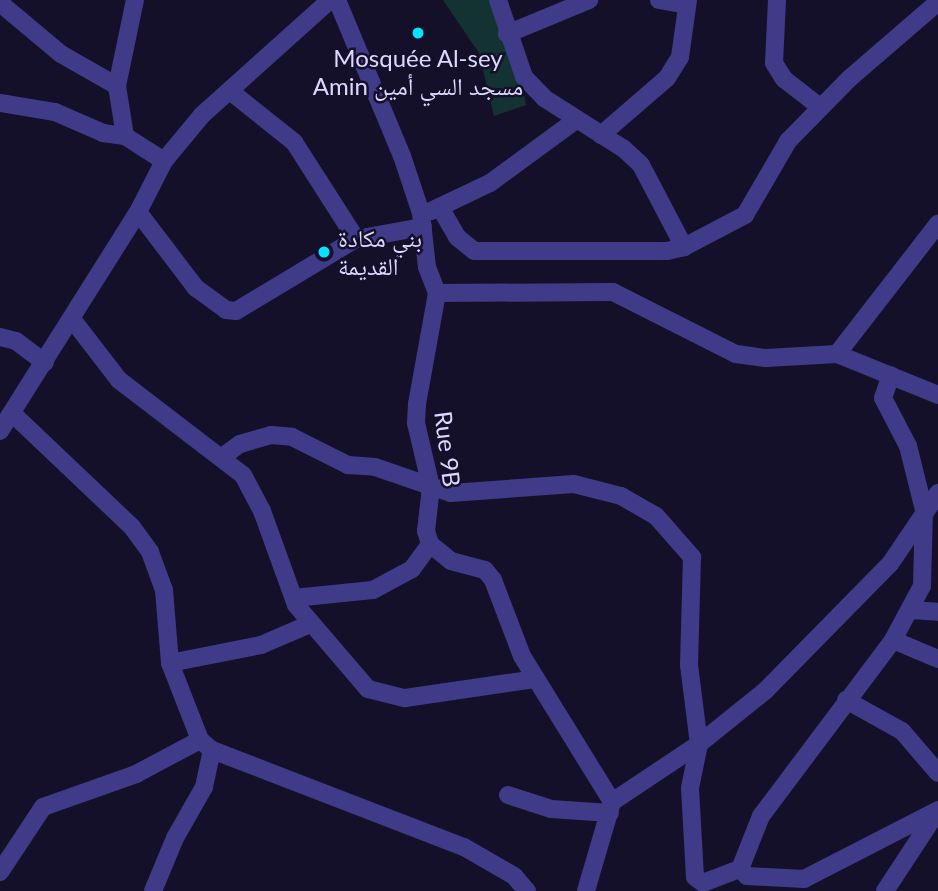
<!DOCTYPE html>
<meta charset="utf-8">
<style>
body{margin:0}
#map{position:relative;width:938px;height:891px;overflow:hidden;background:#151029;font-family:Lato,"Noto Naskh Arabic",sans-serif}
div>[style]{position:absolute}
.green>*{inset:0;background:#133333}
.minor>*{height:18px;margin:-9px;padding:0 9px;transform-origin:9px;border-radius:9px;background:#3f3b88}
.dots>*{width:19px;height:19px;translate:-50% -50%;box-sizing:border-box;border:4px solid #151029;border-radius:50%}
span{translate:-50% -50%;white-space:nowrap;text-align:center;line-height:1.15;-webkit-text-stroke:5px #151029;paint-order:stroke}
.poi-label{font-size:24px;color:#ddd8ff}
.left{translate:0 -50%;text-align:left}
.street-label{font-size:24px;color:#ddd8ff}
</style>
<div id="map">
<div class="green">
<div style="clip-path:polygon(443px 0,505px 0,526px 105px,494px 116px,479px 53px)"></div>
</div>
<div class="minor">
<div style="left:337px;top:0;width:169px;rotate:67.4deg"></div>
<div style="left:402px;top:156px;width:60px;rotate:71.6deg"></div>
<div style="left:421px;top:213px;width:54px;rotate:83.7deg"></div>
<div style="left:427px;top:267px;width:28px;rotate:69deg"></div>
<div style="left:437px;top:293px;width:113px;rotate:100.2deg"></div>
<div style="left:417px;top:404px;width:19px;rotate:93deg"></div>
<div style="left:416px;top:423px;width:66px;rotate:76.8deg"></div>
<div style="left:431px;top:487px;width:44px;rotate:96.5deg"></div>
<div style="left:426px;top:531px;width:14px;rotate:73deg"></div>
<div style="left:430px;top:544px;width:27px;rotate:39deg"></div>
<div style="left:451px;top:561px;width:35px;rotate:15deg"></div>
<div style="left:485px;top:570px;width:13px;rotate:51deg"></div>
<div style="left:493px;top:580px;width:81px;rotate:69.1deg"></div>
<div style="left:522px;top:656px;width:172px;rotate:58.3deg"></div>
<div style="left:612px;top:802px;width:93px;rotate:106.3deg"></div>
<div style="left:498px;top:0;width:81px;rotate:71.3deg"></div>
<div style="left:524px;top:77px;width:29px;rotate:46deg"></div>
<div style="left:544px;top:98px;width:95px;rotate:32.5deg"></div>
<div style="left:624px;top:149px;width:23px;rotate:43deg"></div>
<div style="left:641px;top:165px;width:93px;rotate:62.3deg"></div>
<div style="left:659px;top:0;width:28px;rotate:10deg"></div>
<div style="left:777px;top:0;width:63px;rotate:92.7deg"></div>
<div style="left:774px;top:63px;width:19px;rotate:58deg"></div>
<div style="left:784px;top:79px;width:46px;rotate:37.9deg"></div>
<div style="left:0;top:3px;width:80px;rotate:39.9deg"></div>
<div style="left:61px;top:54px;width:64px;rotate:29.7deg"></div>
<div style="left:507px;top:34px;width:89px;rotate:-22.5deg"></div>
<div style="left:230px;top:91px;width:82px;rotate:38.6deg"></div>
<div style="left:294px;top:142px;width:115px;rotate:57.4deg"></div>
<div style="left:0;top:103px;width:56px;rotate:9.3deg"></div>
<div style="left:55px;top:112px;width:52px;rotate:23.6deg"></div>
<div style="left:103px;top:133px;width:22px;rotate:8deg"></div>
<div style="left:125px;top:136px;width:46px;rotate:32.7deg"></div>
<div style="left:601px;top:135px;width:87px;rotate:-40.8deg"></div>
<div style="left:667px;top:78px;width:25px;rotate:-58deg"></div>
<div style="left:680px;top:57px;width:58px;rotate:-82deg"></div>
<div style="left:125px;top:136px;width:51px;rotate:-99.1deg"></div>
<div style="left:117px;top:86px;width:88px;rotate:-78.2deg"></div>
<div style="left:441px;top:209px;width:32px;rotate:60deg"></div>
<div style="left:457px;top:237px;width:22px;rotate:39deg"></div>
<div style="left:474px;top:251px;width:193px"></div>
<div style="left:667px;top:251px;width:17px;rotate:-13deg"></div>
<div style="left:684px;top:247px;width:69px;rotate:-27.7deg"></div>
<div style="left:745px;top:215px;width:86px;rotate:-59.8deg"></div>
<div style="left:788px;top:141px;width:88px;rotate:-45.5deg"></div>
<div style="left:850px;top:78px;width:116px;rotate:-40.8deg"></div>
<div style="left:431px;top:211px;width:65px;rotate:-25.4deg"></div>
<div style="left:490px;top:183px;width:107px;rotate:-36.2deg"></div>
<div style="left:138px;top:212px;width:96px;rotate:52.7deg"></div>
<div style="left:196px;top:288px;width:37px;rotate:36deg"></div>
<div style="left:226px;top:310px;width:10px;rotate:6deg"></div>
<div style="left:236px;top:311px;width:140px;rotate:-31deg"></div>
<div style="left:356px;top:239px;width:68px;rotate:-10.2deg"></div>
<div style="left:437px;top:293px;width:176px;rotate:-0.3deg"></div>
<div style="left:613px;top:292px;width:138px;rotate:26.8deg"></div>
<div style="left:736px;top:354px;width:30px;rotate:8deg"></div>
<div style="left:766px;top:358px;width:71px;rotate:-3.2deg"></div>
<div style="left:837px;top:354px;width:109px;rotate:22.1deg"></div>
<div style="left:72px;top:319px;width:77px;rotate:52.4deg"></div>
<div style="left:119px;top:380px;width:156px;rotate:37.5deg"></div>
<div style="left:243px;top:475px;width:41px;rotate:62.2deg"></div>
<div style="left:262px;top:511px;width:100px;rotate:70.1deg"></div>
<div style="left:296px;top:605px;width:111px;rotate:49.4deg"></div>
<div style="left:368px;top:689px;width:38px;rotate:14deg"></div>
<div style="left:405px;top:698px;width:131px;rotate:-8.3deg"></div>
<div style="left:0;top:337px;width:16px;rotate:14deg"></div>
<div style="left:16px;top:341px;width:36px;rotate:37deg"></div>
<div style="left:837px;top:354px;width:165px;rotate:-52.2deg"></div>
<div style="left:14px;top:415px;width:163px;rotate:43.5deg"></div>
<div style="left:132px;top:527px;width:31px;rotate:54deg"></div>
<div style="left:150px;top:552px;width:40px;rotate:69.8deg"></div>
<div style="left:164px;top:590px;width:73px;rotate:85.3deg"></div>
<div style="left:170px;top:663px;width:83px;rotate:68.7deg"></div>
<div style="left:200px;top:740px;width:16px;rotate:40deg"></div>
<div style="left:212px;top:750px;width:270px;rotate:21.1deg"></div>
<div style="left:464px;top:847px;width:58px;rotate:30.1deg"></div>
<div style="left:514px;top:876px;width:20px;rotate:49deg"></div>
<div style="left:0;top:431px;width:259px;rotate:-57.8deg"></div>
<div style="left:138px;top:212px;width:57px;rotate:-63deg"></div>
<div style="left:164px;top:161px;width:60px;rotate:-50.4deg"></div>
<div style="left:202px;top:115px;width:172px;rotate:-41.9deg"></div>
<div style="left:222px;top:457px;width:22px;rotate:-36deg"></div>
<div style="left:240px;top:444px;width:32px;rotate:-16deg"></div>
<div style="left:271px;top:435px;width:21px;rotate:5deg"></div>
<div style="left:292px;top:437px;width:63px;rotate:26.6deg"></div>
<div style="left:348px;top:465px;width:27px;rotate:4deg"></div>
<div style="left:375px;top:467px;width:80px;rotate:18.9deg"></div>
<div style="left:451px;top:493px;width:123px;rotate:-4.2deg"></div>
<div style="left:574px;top:484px;width:49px;rotate:14.3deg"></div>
<div style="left:621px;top:496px;width:40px;rotate:29.7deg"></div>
<div style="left:656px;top:516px;width:55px;rotate:48.7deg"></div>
<div style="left:692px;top:557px;width:108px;rotate:91.6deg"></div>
<div style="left:689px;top:665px;width:80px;rotate:82.8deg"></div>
<div style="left:699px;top:744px;width:45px;rotate:101.6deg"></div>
<div style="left:690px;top:788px;width:89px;rotate:86.8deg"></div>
<div style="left:695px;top:877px;width:10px;rotate:37deg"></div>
<div style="left:703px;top:883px;width:40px;rotate:-21deg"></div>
<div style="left:740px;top:869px;width:57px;rotate:-68.4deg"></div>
<div style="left:761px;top:816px;width:220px;rotate:-53.1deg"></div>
<div style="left:893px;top:640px;width:61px;rotate:-61.8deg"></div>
<div style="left:922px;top:586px;width:76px;rotate:-88.5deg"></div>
<div style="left:924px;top:510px;width:66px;rotate:-104deg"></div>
<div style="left:908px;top:446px;width:54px;rotate:-117.5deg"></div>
<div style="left:883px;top:398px;width:24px;rotate:-71deg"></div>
<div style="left:294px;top:598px;width:79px;rotate:-5.8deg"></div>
<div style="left:373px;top:590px;width:44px;rotate:-28.3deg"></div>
<div style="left:412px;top:569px;width:31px;rotate:-54deg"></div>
<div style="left:911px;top:610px;width:27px;rotate:4deg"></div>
<div style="left:893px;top:640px;width:49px;rotate:22.9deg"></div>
<div style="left:170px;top:663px;width:93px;rotate:-11.2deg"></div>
<div style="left:261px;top:645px;width:53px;rotate:-23.2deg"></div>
<div style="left:846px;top:700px;width:64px;rotate:29deg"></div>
<div style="left:902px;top:731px;width:55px;rotate:49.4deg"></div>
<div style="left:508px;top:795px;width:45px;rotate:18deg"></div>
<div style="left:551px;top:809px;width:59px;rotate:3.9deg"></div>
<div style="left:612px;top:802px;width:105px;rotate:-33.7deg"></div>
<div style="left:699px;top:744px;width:85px;rotate:-38.8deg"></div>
<div style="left:765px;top:691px;width:178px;rotate:-45.5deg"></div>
<div style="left:890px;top:564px;width:86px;rotate:-55.9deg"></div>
<div style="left:740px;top:869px;width:10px;rotate:45deg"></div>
<div style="left:747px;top:876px;width:57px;rotate:3deg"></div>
<div style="left:804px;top:879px;width:151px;rotate:-27.2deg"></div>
<div style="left:0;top:872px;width:78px;rotate:-56.5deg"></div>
<div style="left:43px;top:807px;width:99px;rotate:-19.5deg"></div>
<div style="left:136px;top:774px;width:72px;rotate:-28deg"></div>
<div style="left:153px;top:891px;width:57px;rotate:-67.5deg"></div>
<div style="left:175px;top:838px;width:59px;rotate:-60.4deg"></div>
<div style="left:204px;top:787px;width:38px;rotate:-78deg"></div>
<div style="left:885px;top:891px;width:91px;rotate:-56.7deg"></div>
</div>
<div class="dots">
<div style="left:418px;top:33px;background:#04e3ff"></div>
<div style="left:324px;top:252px;background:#04e3ff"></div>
</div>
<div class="poi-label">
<span style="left:418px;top:72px">Mosquée Al-sey<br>Amin مسجد السي أمين</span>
<span class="left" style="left:338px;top:252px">بني مكادة<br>القديمة</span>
</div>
<div class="street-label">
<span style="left:448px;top:449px;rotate:83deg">Rue 9B</span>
</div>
</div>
